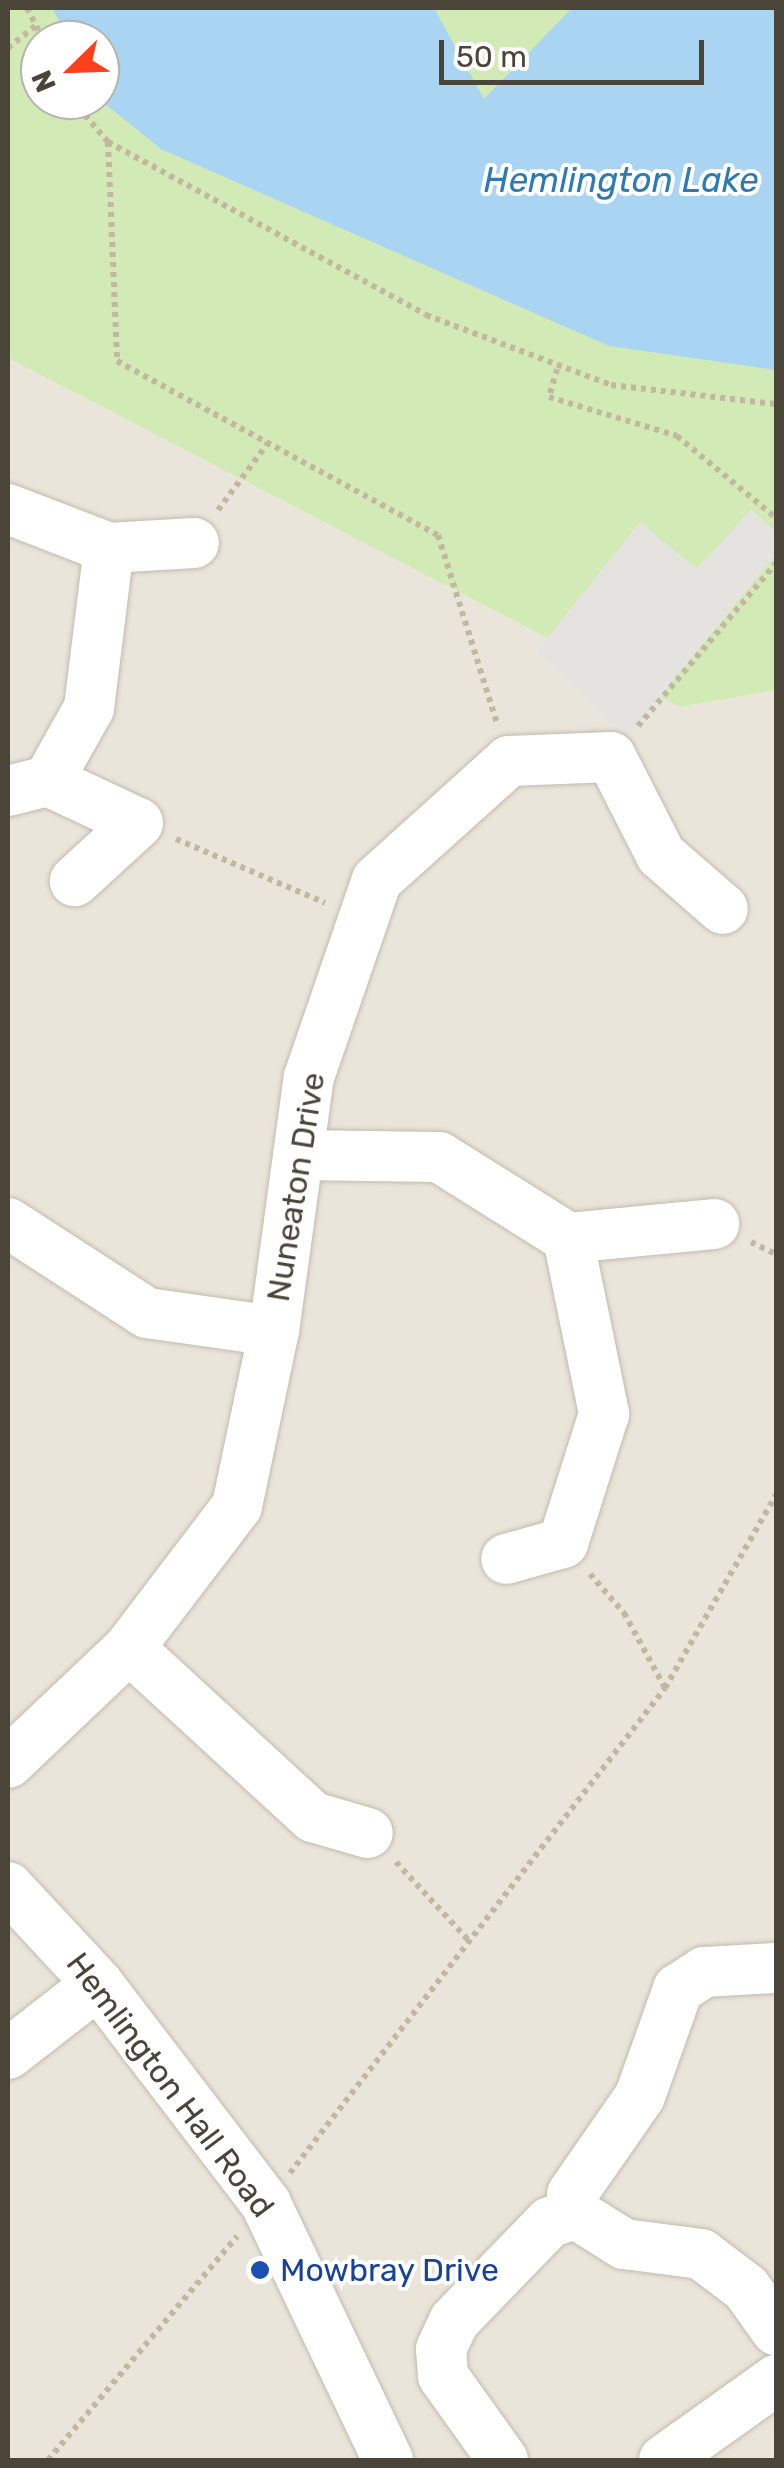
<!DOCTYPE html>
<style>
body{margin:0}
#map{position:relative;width:784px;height:2468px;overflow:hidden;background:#f6f3ec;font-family:Rubik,sans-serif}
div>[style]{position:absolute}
.residential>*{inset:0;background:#eae5da}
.green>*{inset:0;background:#d2eab5}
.parking>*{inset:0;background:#e5e3e0}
.water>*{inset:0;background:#a9d4f2}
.path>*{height:6px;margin-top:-3px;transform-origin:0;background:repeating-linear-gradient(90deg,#c4b79f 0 5px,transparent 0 10px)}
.roads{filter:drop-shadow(0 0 2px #c2bbae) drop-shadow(0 0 2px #c2bbae)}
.minor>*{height:50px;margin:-25px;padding:0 25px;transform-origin:25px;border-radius:25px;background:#fff}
.dots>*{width:28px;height:28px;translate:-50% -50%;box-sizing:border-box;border:5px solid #fff;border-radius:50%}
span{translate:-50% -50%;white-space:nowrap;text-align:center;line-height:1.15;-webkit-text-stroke:8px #fff;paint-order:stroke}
.street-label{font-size:32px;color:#4b4439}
.transit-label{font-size:32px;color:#164399}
.left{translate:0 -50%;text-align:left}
.water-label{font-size:35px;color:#2e7ab2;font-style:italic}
.frame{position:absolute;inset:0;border:10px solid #4b4439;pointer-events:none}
.north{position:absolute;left:20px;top:20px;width:100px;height:100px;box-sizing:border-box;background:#fff;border:2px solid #b7b4b0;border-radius:50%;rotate:247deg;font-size:28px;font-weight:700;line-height:40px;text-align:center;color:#4b4439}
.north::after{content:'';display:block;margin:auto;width:35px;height:45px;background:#fc3f1d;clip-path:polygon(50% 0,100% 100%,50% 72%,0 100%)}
.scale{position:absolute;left:439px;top:40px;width:265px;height:45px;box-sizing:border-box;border:5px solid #4b4439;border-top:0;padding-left:12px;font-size:30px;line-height:35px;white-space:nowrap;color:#4b4439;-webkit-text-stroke:8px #fff;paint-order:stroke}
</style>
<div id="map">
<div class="residential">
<div style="clip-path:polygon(8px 358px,680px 707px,776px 690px,776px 2460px,8px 2460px)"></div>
</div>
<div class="green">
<div style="clip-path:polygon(evenodd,8px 8px,776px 8px,776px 690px,680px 707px,8px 358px,8px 8px,40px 40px,100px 40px,100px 100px,40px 100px,40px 40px)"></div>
</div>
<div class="parking">
<div style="clip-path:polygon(751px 509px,776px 532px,776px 554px,626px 739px,536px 652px,640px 522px,697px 569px)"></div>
</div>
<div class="water">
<div style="clip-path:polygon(52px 8px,434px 8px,484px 99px,572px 8px,776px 8px,776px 370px,609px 346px,161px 149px,104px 103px,100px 40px,70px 40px)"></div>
</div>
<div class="path">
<div style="left:27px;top:8px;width:36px;rotate:63deg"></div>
<div style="left:8px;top:48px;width:36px;rotate:-39deg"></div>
<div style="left:72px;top:100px;width:55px;rotate:49.4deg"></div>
<div style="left:108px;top:142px;width:362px;rotate:28.5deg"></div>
<div style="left:426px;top:315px;width:198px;rotate:20.7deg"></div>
<div style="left:611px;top:385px;width:166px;rotate:6.6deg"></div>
<div style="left:108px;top:142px;width:219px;rotate:87.6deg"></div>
<div style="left:117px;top:361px;width:365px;rotate:28.5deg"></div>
<div style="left:438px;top:535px;width:200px;rotate:72.6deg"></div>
<div style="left:557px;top:369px;width:29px;rotate:106deg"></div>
<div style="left:549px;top:397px;width:134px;rotate:16.9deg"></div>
<div style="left:677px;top:436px;width:129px;rotate:39.6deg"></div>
<div style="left:218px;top:510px;width:84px;rotate:-53.3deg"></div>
<div style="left:638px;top:726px;width:214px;rotate:-49.7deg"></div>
<div style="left:176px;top:839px;width:162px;rotate:23.2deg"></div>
<div style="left:751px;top:1242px;width:28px;rotate:26deg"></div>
<div style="left:590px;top:1574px;width:52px;rotate:48.9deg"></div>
<div style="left:624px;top:1613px;width:85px;rotate:61.3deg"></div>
<div style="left:396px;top:1862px;width:109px;rotate:47.2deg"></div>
<div style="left:290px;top:2173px;width:613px;rotate:-52.29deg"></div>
<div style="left:665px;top:1688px;width:223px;rotate:-60.1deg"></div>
<div style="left:48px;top:2460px;width:293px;rotate:-49.8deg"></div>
</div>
<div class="roads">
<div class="minor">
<div style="left:8px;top:509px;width:108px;rotate:21.1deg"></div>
<div style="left:109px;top:548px;width:85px;rotate:-3.4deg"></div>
<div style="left:48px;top:781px;width:99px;rotate:25deg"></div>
<div style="left:138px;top:823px;width:86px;rotate:137.4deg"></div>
<div style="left:8px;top:791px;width:41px;rotate:-14deg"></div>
<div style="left:48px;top:781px;width:84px;rotate:-60.7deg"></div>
<div style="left:89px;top:708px;width:161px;rotate:-82.9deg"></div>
<div style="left:298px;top:1155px;width:141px;rotate:0.8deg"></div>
<div style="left:439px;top:1157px;width:152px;rotate:32.1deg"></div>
<div style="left:568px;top:1238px;width:180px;rotate:78.4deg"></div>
<div style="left:604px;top:1414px;width:135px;rotate:107.6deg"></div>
<div style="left:563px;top:1543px;width:59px;rotate:164.3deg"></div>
<div style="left:8px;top:1223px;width:166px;rotate:32.9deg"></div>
<div style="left:147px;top:1313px;width:128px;rotate:8.1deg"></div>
<div style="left:568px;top:1238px;width:147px;rotate:-5.5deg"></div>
<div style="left:129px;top:1648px;width:250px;rotate:42.6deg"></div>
<div style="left:313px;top:1817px;width:57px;rotate:16.2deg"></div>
<div style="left:8px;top:1763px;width:167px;rotate:-43.5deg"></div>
<div style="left:129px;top:1648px;width:178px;rotate:-52.7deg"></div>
<div style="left:237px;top:1506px;width:179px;rotate:-78.1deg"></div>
<div style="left:274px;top:1331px;width:256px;rotate:-82.2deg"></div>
<div style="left:309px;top:1077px;width:208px;rotate:-71deg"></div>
<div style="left:377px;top:880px;width:178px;rotate:-42deg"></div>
<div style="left:509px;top:761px;width:102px;rotate:-2.2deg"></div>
<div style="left:611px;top:757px;width:110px;rotate:63deg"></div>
<div style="left:661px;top:855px;width:82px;rotate:41.1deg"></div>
<div style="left:8px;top:1887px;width:132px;rotate:47.1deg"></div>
<div style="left:98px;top:1984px;width:277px;rotate:52.6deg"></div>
<div style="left:266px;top:2204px;width:284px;rotate:64.5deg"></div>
<div style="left:8px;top:2054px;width:114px;rotate:-37.9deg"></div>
<div style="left:576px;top:2214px;width:20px;rotate:-101deg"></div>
<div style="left:572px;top:2194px;width:119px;rotate:-55.2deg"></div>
<div style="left:640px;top:2096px;width:114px;rotate:-70.4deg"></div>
<div style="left:678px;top:1989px;width:31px;rotate:-33deg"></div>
<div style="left:704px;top:1972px;width:72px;rotate:-3.2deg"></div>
<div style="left:576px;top:2214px;width:57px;rotate:32deg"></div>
<div style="left:624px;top:2244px;width:78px;rotate:7.4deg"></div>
<div style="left:701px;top:2254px;width:56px;rotate:37.1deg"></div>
<div style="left:746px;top:2288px;width:52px;rotate:54.5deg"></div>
<div style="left:503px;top:2460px;width:103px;rotate:-125.5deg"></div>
<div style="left:443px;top:2376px;width:27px;rotate:-94deg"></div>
<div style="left:441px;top:2349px;width:31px;rotate:-65deg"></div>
<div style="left:454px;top:2321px;width:138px;rotate:-45.9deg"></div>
<div style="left:550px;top:2222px;width:27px;rotate:-17deg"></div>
<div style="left:664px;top:2460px;width:138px;rotate:-35.5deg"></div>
</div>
</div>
<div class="dots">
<div style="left:260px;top:2270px;background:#1a4fb4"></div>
</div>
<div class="street-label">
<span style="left:296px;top:1187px;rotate:-81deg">Nuneaton Drive</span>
<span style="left:170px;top:2085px;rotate:53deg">Hemlington Hall Road</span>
</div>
<div class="transit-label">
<span class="left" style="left:280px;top:2270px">Mowbray Drive</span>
</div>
<div class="water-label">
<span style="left:621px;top:180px">Hemlington Lake</span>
</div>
<div class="frame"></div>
<div class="north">N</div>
<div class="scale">50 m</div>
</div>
